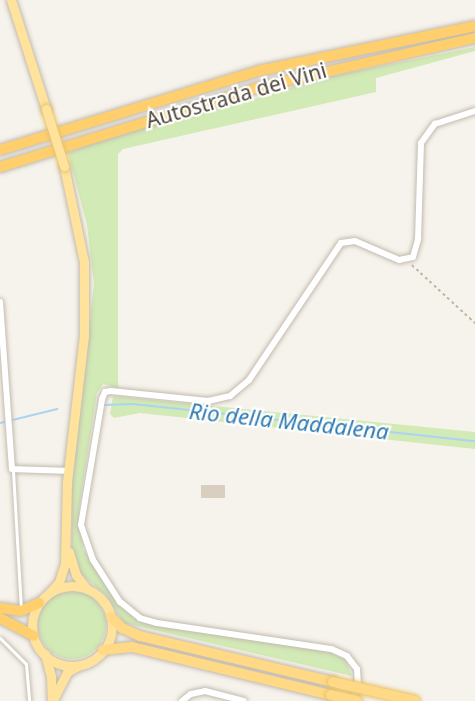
<!DOCTYPE html>
<style>
body{margin:0}
#map{position:relative;width:475px;height:701px;overflow:hidden;background:#f6f3ec;font-family:"Noto Sans",sans-serif}
div>[style]{position:absolute}
.green>*{inset:0;background:#d2eab5}
.round{border-radius:50%}
.stream>*{height:2px;margin:-1px;padding:0 1px;transform-origin:1px;border-radius:1px;background:#a9d4f2}
.building>*{inset:0;background:#d8cfc1;transform-origin:0 0}
.path>*{height:1.5px;margin-top:-0.75px;transform-origin:0;background:repeating-linear-gradient(90deg,#c4b79f 0 3px,transparent 0 6px)}
.roads{filter:drop-shadow(0 0 2px #c2bbae) drop-shadow(0 0 2px #c2bbae)}
.service>*{height:3px;margin:-1.5px;padding:0 1.5px;transform-origin:1.5px;border-radius:1.5px;background:#fff}
.minor>*{height:6px;margin:-3px;padding:0 3px;transform-origin:3px;border-radius:3px;background:#fff}
.primary>*{height:9px;margin:-4.5px;padding:0 4.5px;transform-origin:4.5px;border-radius:4.5px;background:#ffe39c}
.primary>.ring{margin:-4.5px;padding:0;box-sizing:content-box;background:none;border:9px solid #ffe39c;border-radius:50%}
.trunk>*{height:10px;margin:-5px;padding:0 5px;transform-origin:5px;border-radius:5px;background:#ffd985}
.motorway>*{height:10px;margin:-5px;padding:0 5px;transform-origin:5px;border-radius:5px;background:#ffcf6e}
.bridges{filter:drop-shadow(0 0 2px #e6c16a) drop-shadow(0 0 2px #e6c16a)}
.primary-bridge>*{height:9px;margin:-4.5px;padding:0 4.5px;transform-origin:4.5px;border-radius:4.5px;background:#ffe39c}
.trunk-bridge>*{height:10px;margin:-5px;padding:0 5px;transform-origin:5px;border-radius:5px;background:#ffd985}
span{translate:-50% -50%;white-space:nowrap;text-align:center;line-height:1.15;-webkit-text-stroke:4.5px #fff;paint-order:stroke}
.street-label{font-size:21px;color:#4b4439}
.water-label{font-size:22px;color:#2e7ab2;font-style:italic}
</style>
<div id="map">
<div class="green">
<div style="clip-path:polygon(475px 47px,475px 51px,376px 78px,376px 92px,123px 149px,118px 154px,118px 388px,103px 384px,97px 393px,79px 509px,83px 549px,117px 603px,140px 621px,329px 652px,346px 660px,352px 676px,124px 623px,106px 595px,76px 570px,72px 554px,72px 484px,94px 283px,87px 225px,68px 153px,105px 137px,209px 106px,244px 102px,323px 78px)"></div>
<div style="clip-path:polygon(113px 396px,475px 432px,475px 449px,140px 413px,114px 418px,110px 414px)"></div>
<div class="round" style="left:38px;top:591px;width:68px;height:68px"></div>
</div>
<div class="stream">
<div style="left:103px;top:405px;width:30px;rotate:-2deg"></div>
<div style="left:133px;top:404px;width:344px;rotate:6.2deg"></div>
<div style="left:0;top:423px;width:59px;rotate:-13.8deg"></div>
</div>
<div class="building">
<div style="left:201px;top:485px;width:24px;height:13px"></div>
</div>
<div class="path">
<div style="left:412px;top:265px;width:86px;rotate:42.6deg"></div>
</div>
<div class="roads">
<div class="service">
<div style="left:13px;top:471px;width:137px;rotate:86.7deg"></div>
<div style="left:0;top:638px;width:37px;rotate:45deg"></div>
<div style="left:26px;top:664px;width:37px;rotate:85deg"></div>
</div>
<div class="minor">
<div style="left:0;top:302px;width:167px;rotate:85.9deg"></div>
<div style="left:12px;top:469px;width:56px;rotate:2deg"></div>
<div style="left:352px;top:700px;width:17px;rotate:-69deg"></div>
<div style="left:358px;top:684px;width:15px;rotate:-94deg"></div>
<div style="left:357px;top:669px;width:16px;rotate:-128deg"></div>
<div style="left:347px;top:656px;width:17px;rotate:-156deg"></div>
<div style="left:331px;top:649px;width:176px;rotate:-171.5deg"></div>
<div style="left:157px;top:623px;width:18px;rotate:-164deg"></div>
<div style="left:140px;top:618px;width:26px;rotate:-141deg"></div>
<div style="left:120px;top:602px;width:50px;rotate:-122.7deg"></div>
<div style="left:93px;top:560px;width:37px;rotate:-109deg"></div>
<div style="left:81px;top:525px;width:128px;rotate:-80.5deg"></div>
<div style="left:102px;top:399px;width:8px;rotate:-67deg"></div>
<div style="left:105px;top:392px;width:6px;rotate:-9deg"></div>
<div style="left:111px;top:391px;width:98px;rotate:5.9deg"></div>
<div style="left:208px;top:401px;width:23px;rotate:-13deg"></div>
<div style="left:230px;top:396px;width:25px;rotate:-40deg"></div>
<div style="left:249px;top:380px;width:165px;rotate:-56.1deg"></div>
<div style="left:341px;top:243px;width:14px;rotate:-8deg"></div>
<div style="left:355px;top:241px;width:48px;rotate:23.4deg"></div>
<div style="left:399px;top:260px;width:14px;rotate:-12deg"></div>
<div style="left:413px;top:257px;width:19px;rotate:-74deg"></div>
<div style="left:418px;top:239px;width:96px;rotate:-88.2deg"></div>
<div style="left:421px;top:143px;width:24px;rotate:-54deg"></div>
<div style="left:435px;top:124px;width:42px;rotate:-18deg"></div>
<div style="left:182px;top:701px;width:11px;rotate:-38deg"></div>
<div style="left:191px;top:694px;width:14px;rotate:-12deg"></div>
<div style="left:205px;top:691px;width:40px;rotate:14.4deg"></div>
</div>
<div class="primary">
<div style="left:11px;top:0;width:114px;rotate:72.2deg"></div>
<div style="left:69px;top:552px;width:24px;rotate:73deg"></div>
<div style="left:76px;top:575px;width:18px;rotate:52deg"></div>
<div class="ring" style="left:32px;top:586px;width:71px;height:71px"></div>
<div style="left:48px;top:594px;width:16px;rotate:-47deg"></div>
<div style="left:59px;top:582px;width:20px;rotate:-72deg"></div>
<div style="left:65px;top:563px;width:81px;rotate:-88.6deg"></div>
<div style="left:67px;top:482px;width:147px;rotate:-83.4deg"></div>
<div style="left:84px;top:336px;width:74px;rotate:-90deg"></div>
<div style="left:84px;top:262px;width:98px;rotate:-101.8deg"></div>
<div style="left:45px;top:654px;width:23px;rotate:75deg"></div>
<div style="left:51px;top:676px;width:25px;rotate:88deg"></div>
<div style="left:53px;top:700px;width:31px;rotate:-63deg"></div>
<div style="left:67px;top:672px;width:13px;rotate:-29deg"></div>
</div>
<div class="trunk">
<div style="left:111px;top:617px;width:16px;rotate:45deg"></div>
<div style="left:122px;top:628px;width:20px;rotate:24deg"></div>
<div style="left:140px;top:636px;width:198px;rotate:13.4deg"></div>
<div style="left:103px;top:650px;width:29px;rotate:-6deg"></div>
<div style="left:132px;top:647px;width:205px;rotate:13.6deg"></div>
</div>
<div class="motorway">
<div style="left:0;top:150px;width:270px;rotate:-17deg"></div>
<div style="left:258px;top:71px;width:222px;rotate:-11.7deg"></div>
<div style="left:0;top:167px;width:268px;rotate:-17.1deg"></div>
<div style="left:256px;top:88px;width:225px;rotate:-12.9deg"></div>
<div style="left:0;top:608px;width:21px;rotate:8deg"></div>
<div style="left:21px;top:611px;width:20px;rotate:-24deg"></div>
<div style="left:0;top:618px;width:38px;rotate:28deg"></div>
</div>
</div>
<div class="bridges">
<div class="primary-bridge">
<div style="left:46px;top:109px;width:60px;rotate:72.5deg"></div>
</div>
<div class="trunk-bridge">
<div style="left:333px;top:682px;width:84px;rotate:13deg"></div>
<div style="left:331px;top:695px;width:27px;rotate:13deg"></div>
</div>
</div>
<div class="street-label">
<span style="left:236px;top:95px;rotate:-16deg">Autostrada dei Vini</span>
</div>
<div class="water-label">
<span style="left:289px;top:421px;rotate:6deg">Rio della Maddalena</span>
</div>
</div>
